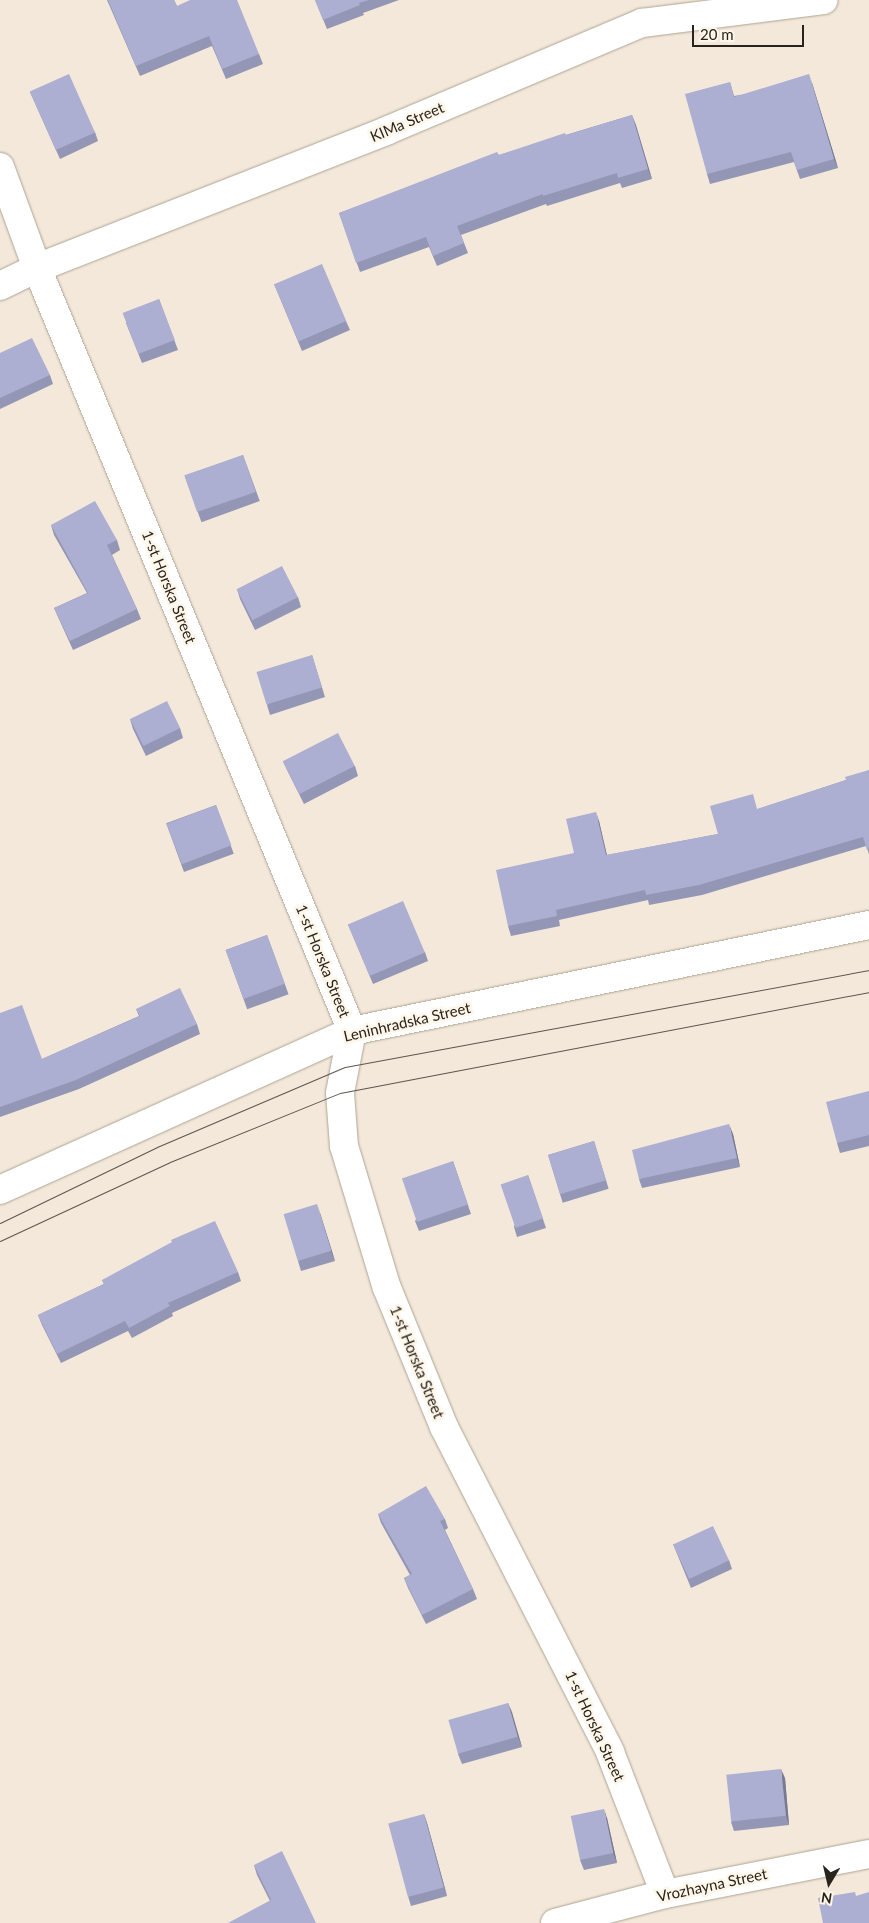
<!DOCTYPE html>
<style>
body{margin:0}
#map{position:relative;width:869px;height:1923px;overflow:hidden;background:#f3e8d9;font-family:Lato,sans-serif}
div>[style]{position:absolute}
.roads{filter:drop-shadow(0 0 1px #ada394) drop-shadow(0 0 1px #ada394)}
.minor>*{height:28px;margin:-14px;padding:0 14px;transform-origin:14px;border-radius:14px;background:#fff}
.tram>*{height:1px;margin:-0.5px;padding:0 0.5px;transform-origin:0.5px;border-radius:0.5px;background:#5c564e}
.wall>*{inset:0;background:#9496b5;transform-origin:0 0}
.shaded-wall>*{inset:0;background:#787a93}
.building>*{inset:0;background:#acaed2;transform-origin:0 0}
span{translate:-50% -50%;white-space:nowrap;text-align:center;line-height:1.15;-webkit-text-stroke:5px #fef6e9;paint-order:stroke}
.street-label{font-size:15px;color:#27231d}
.north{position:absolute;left:804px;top:1858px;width:50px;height:50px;-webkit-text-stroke:4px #fef6e9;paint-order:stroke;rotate:189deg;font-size:14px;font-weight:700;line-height:20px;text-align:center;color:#27231d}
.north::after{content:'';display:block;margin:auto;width:18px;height:22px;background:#27231d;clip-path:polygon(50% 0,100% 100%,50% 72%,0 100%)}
.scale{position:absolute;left:692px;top:25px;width:112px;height:22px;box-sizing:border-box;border:2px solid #27231d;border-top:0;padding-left:6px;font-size:15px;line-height:18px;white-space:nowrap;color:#27231d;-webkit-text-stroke:4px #fef6e9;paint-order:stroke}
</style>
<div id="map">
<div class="roads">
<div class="minor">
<div style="left:0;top:167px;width:108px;rotate:69.9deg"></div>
<div style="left:37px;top:268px;width:825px;rotate:67.57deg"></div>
<div style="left:352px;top:1031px;width:63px;rotate:101deg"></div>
<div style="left:340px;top:1093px;width:53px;rotate:85.7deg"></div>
<div style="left:344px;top:1146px;width:148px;rotate:73.2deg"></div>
<div style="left:387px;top:1288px;width:150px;rotate:67.7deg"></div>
<div style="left:444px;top:1427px;width:365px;rotate:62.9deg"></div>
<div style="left:610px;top:1752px;width:152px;rotate:68.8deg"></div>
<div style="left:0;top:286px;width:41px;rotate:-25.9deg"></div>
<div style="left:37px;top:268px;width:375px;rotate:-21.4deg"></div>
<div style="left:386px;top:131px;width:278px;rotate:-22.9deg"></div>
<div style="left:642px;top:23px;width:183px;rotate:-7.2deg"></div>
<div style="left:0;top:1190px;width:386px;rotate:-24.3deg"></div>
<div style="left:352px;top:1031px;width:528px;rotate:-11.59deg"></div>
<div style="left:555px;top:1923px;width:114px;rotate:-14.8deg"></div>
<div style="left:665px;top:1894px;width:208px;rotate:-11.1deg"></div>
</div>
</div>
<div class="tram">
<div style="left:0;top:1223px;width:174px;rotate:-25.8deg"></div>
<div style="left:157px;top:1147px;width:204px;rotate:-23.1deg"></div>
<div style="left:345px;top:1067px;width:533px;rotate:-10.49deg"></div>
<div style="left:0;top:1241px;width:187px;rotate:-24.9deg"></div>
<div style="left:170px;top:1162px;width:183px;rotate:-22.1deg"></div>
<div style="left:340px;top:1093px;width:539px;rotate:-10.81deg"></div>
</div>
<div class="wall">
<div style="clip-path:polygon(107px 0,174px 0,177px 6px,259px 54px,263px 64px,226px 79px,212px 46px,140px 76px)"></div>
<div style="clip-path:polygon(315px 0,399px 0,363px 13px,364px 15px,327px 29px)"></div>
<div style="clip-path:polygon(730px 82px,734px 96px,812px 83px,838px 168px,800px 179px,794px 162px,710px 184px,707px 174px)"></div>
<div style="clip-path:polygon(30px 92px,95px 132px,98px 141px,60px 159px,34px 101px)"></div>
<div style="clip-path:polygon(632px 115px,652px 179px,622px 188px,620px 183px,547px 206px,546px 204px,461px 235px,468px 253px,437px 266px,429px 247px,360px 272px,339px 213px,499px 155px)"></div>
<div style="clip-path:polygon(274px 284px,346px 321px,350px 330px,302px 351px)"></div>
<div style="clip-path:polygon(159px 299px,178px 350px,142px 363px,126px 323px)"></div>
<div style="clip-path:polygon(0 353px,50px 375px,53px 384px,0 409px)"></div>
<div style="left:243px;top:455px;width:49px;height:62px;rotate:70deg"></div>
<div style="clip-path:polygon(51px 525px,117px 540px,120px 550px,112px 555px,137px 609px,141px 619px,73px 650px,58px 617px,54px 608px,87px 593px,54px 535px)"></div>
<div style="clip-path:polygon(237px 589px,298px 597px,301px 607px,255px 630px,240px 599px)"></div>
<div style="clip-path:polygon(312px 655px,325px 697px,270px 715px,267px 705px)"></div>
<div style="clip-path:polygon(130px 719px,180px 728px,183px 738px,146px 756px,133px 729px)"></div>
<div style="clip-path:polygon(283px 761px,355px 766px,358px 776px,304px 804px,287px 770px)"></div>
<div style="clip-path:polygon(869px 770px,869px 854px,866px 846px,702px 895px,649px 905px,648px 900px,559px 920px,560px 926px,511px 936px,508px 926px,574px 853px,599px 821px,607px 855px,718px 834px,758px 809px,846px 780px)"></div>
<div style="left:216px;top:805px;width:52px;height:53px;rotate:70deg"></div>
<div style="clip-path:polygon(348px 924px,425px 952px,428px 961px,373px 984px)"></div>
<div style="left:267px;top:935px;width:63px;height:44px;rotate:70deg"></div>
<div style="clip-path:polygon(136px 1009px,197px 1024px,200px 1034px,79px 1089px,0 1117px,0 1013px,42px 1059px,139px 1016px)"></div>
<div style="clip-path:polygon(869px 1091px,869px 1146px,840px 1153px,837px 1143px)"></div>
<div style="clip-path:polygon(733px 1134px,740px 1167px,642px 1188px,639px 1179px)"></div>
<div style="left:594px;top:1141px;width:50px;height:48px;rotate:73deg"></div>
<div style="clip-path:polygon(453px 1161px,471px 1214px,419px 1231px,415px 1221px)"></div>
<div style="clip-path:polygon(528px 1175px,546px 1228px,517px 1237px,514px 1227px)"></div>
<div style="clip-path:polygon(320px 1213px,335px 1261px,301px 1271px,298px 1261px)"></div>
<div style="clip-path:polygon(238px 1272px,241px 1281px,172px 1313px,173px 1316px,132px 1338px,128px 1331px,61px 1363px,42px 1325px,38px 1315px,104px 1284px,102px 1280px)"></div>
<div style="clip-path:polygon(378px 1514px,445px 1519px,448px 1528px,445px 1530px,473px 1589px,477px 1599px,426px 1624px,408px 1588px,404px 1578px,410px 1575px,381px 1523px)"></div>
<div style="clip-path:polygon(673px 1544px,729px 1560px,732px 1569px,691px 1588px)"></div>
<div style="clip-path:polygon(508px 1703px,522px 1747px,462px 1764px,458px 1754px)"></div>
<div style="clip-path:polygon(785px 1778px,789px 1825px,734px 1831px,731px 1822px)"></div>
<div style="clip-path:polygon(424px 1814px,427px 1823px,447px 1896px,411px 1906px,408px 1896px)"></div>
<div style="clip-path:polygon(607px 1818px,617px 1863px,584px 1870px,580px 1860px)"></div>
<div style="clip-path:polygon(254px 1865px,316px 1923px,270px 1901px,257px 1875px)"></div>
</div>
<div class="shaded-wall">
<div style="clip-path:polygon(809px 74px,812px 83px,838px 168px,834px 159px)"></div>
<div style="clip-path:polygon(632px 115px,636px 125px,652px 179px,648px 169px)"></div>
<div style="clip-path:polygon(596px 812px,599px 821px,609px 865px,606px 855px)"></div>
<div style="clip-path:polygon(729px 1124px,733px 1134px,740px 1167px,737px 1158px)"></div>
<div style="clip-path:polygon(317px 1204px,320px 1213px,335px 1261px,331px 1251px)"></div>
<div style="clip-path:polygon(508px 1703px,512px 1712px,522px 1747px,518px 1737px)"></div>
<div style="clip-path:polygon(781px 1769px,785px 1778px,789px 1825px,786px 1816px)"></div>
<div style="clip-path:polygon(604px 1809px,607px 1818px,617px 1863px,613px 1853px)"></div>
<div style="clip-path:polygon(424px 1814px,427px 1823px,447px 1896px,444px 1887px)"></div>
</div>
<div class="building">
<div style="clip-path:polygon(108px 0,174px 0,177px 6px,190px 0,237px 0,259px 54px,222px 69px,209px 36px,136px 66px)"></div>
<div style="clip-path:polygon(315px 0,369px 0,359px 3px,360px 5px,323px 20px)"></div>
<div style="left:69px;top:74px;width:64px;height:43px;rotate:66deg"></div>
<div style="clip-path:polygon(809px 74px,834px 159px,797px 170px,791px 152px,707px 174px,685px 94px,730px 82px,734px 97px)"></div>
<div style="clip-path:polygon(632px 115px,648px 169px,618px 178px,617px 173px,543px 196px,543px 194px,457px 226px,464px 243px,433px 256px,426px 237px,356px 263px,339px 213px,497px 152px,499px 155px,565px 133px,566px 135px)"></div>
<div style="left:322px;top:264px;width:62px;height:52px;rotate:67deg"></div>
<div style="left:159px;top:299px;width:44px;height:39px;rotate:69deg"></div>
<div style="clip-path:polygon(32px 338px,50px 375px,0 398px,0 353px)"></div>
<div style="left:243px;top:455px;width:39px;height:62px;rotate:71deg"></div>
<div style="clip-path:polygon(95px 501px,117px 540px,107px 545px,137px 609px,70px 641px,54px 608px,88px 593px,51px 525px)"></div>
<div style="left:282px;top:566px;width:35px;height:51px;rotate:63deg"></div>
<div style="left:312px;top:655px;width:34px;height:58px;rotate:73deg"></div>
<div style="left:167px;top:701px;width:30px;height:41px;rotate:64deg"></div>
<div style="left:338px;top:733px;width:37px;height:62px;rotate:63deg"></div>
<div style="clip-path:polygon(869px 770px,869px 849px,867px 850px,863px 837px,699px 885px,646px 895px,645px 890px,556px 910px,557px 916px,508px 926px,496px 870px,574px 853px,566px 819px,596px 812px,606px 855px,718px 834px,710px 806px,753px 794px,757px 809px,846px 780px,845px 777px)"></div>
<div style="left:216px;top:805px;width:43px;height:53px;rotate:69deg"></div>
<div style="left:403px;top:901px;width:56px;height:60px;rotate:67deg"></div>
<div style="left:267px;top:935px;width:52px;height:44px;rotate:70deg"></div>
<div style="clip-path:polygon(180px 988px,197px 1024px,76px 1080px,0 1107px,0 1013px,22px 1005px,42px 1059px,140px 1016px,136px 1009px)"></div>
<div style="clip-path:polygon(869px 1091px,869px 1135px,837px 1143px,826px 1102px)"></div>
<div style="clip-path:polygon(729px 1124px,737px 1158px,639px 1179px,632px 1150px)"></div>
<div style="left:594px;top:1141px;width:41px;height:48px;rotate:73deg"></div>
<div style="left:453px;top:1161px;width:46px;height:54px;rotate:71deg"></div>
<div style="left:528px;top:1175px;width:46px;height:29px;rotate:71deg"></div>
<div style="left:317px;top:1204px;width:49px;height:35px;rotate:73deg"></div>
<div style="clip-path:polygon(215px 1221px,238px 1272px,168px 1303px,170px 1306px,129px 1328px,125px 1321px,57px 1354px,38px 1315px,104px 1284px,102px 1280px,172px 1242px,171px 1240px)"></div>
<div style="clip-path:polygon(426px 1486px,445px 1519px,440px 1521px,473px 1589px,422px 1615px,404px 1578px,412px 1574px,378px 1514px)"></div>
<div style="left:713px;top:1526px;width:38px;height:44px;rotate:65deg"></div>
<div style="left:508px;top:1703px;width:35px;height:62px;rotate:74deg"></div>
<div style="left:781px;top:1769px;width:47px;height:55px;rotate:84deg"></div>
<div style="left:604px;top:1809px;width:45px;height:34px;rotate:78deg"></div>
<div style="left:424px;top:1814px;width:76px;height:37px;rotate:75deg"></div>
<div style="clip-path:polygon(282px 1851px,316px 1923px,228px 1923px,271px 1900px,254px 1865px)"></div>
<div style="clip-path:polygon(855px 1892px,856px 1896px,869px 1892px,869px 1923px,823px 1923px,818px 1898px)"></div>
</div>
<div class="street-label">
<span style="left:407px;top:122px;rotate:-23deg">KIMa Street</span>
<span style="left:169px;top:587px;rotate:68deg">1-st Horska Street</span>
<span style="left:323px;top:961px;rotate:68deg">1-st Horska Street</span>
<span style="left:407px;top:1022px;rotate:-13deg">Leninhradska Street</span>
<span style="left:417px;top:1362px;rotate:68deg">1-st Horska Street</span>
<span style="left:595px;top:1726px;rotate:65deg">1-st Horska Street</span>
<span style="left:712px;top:1885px;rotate:-12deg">Vrozhayna Street</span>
</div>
<div class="north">N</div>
<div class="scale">20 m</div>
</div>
